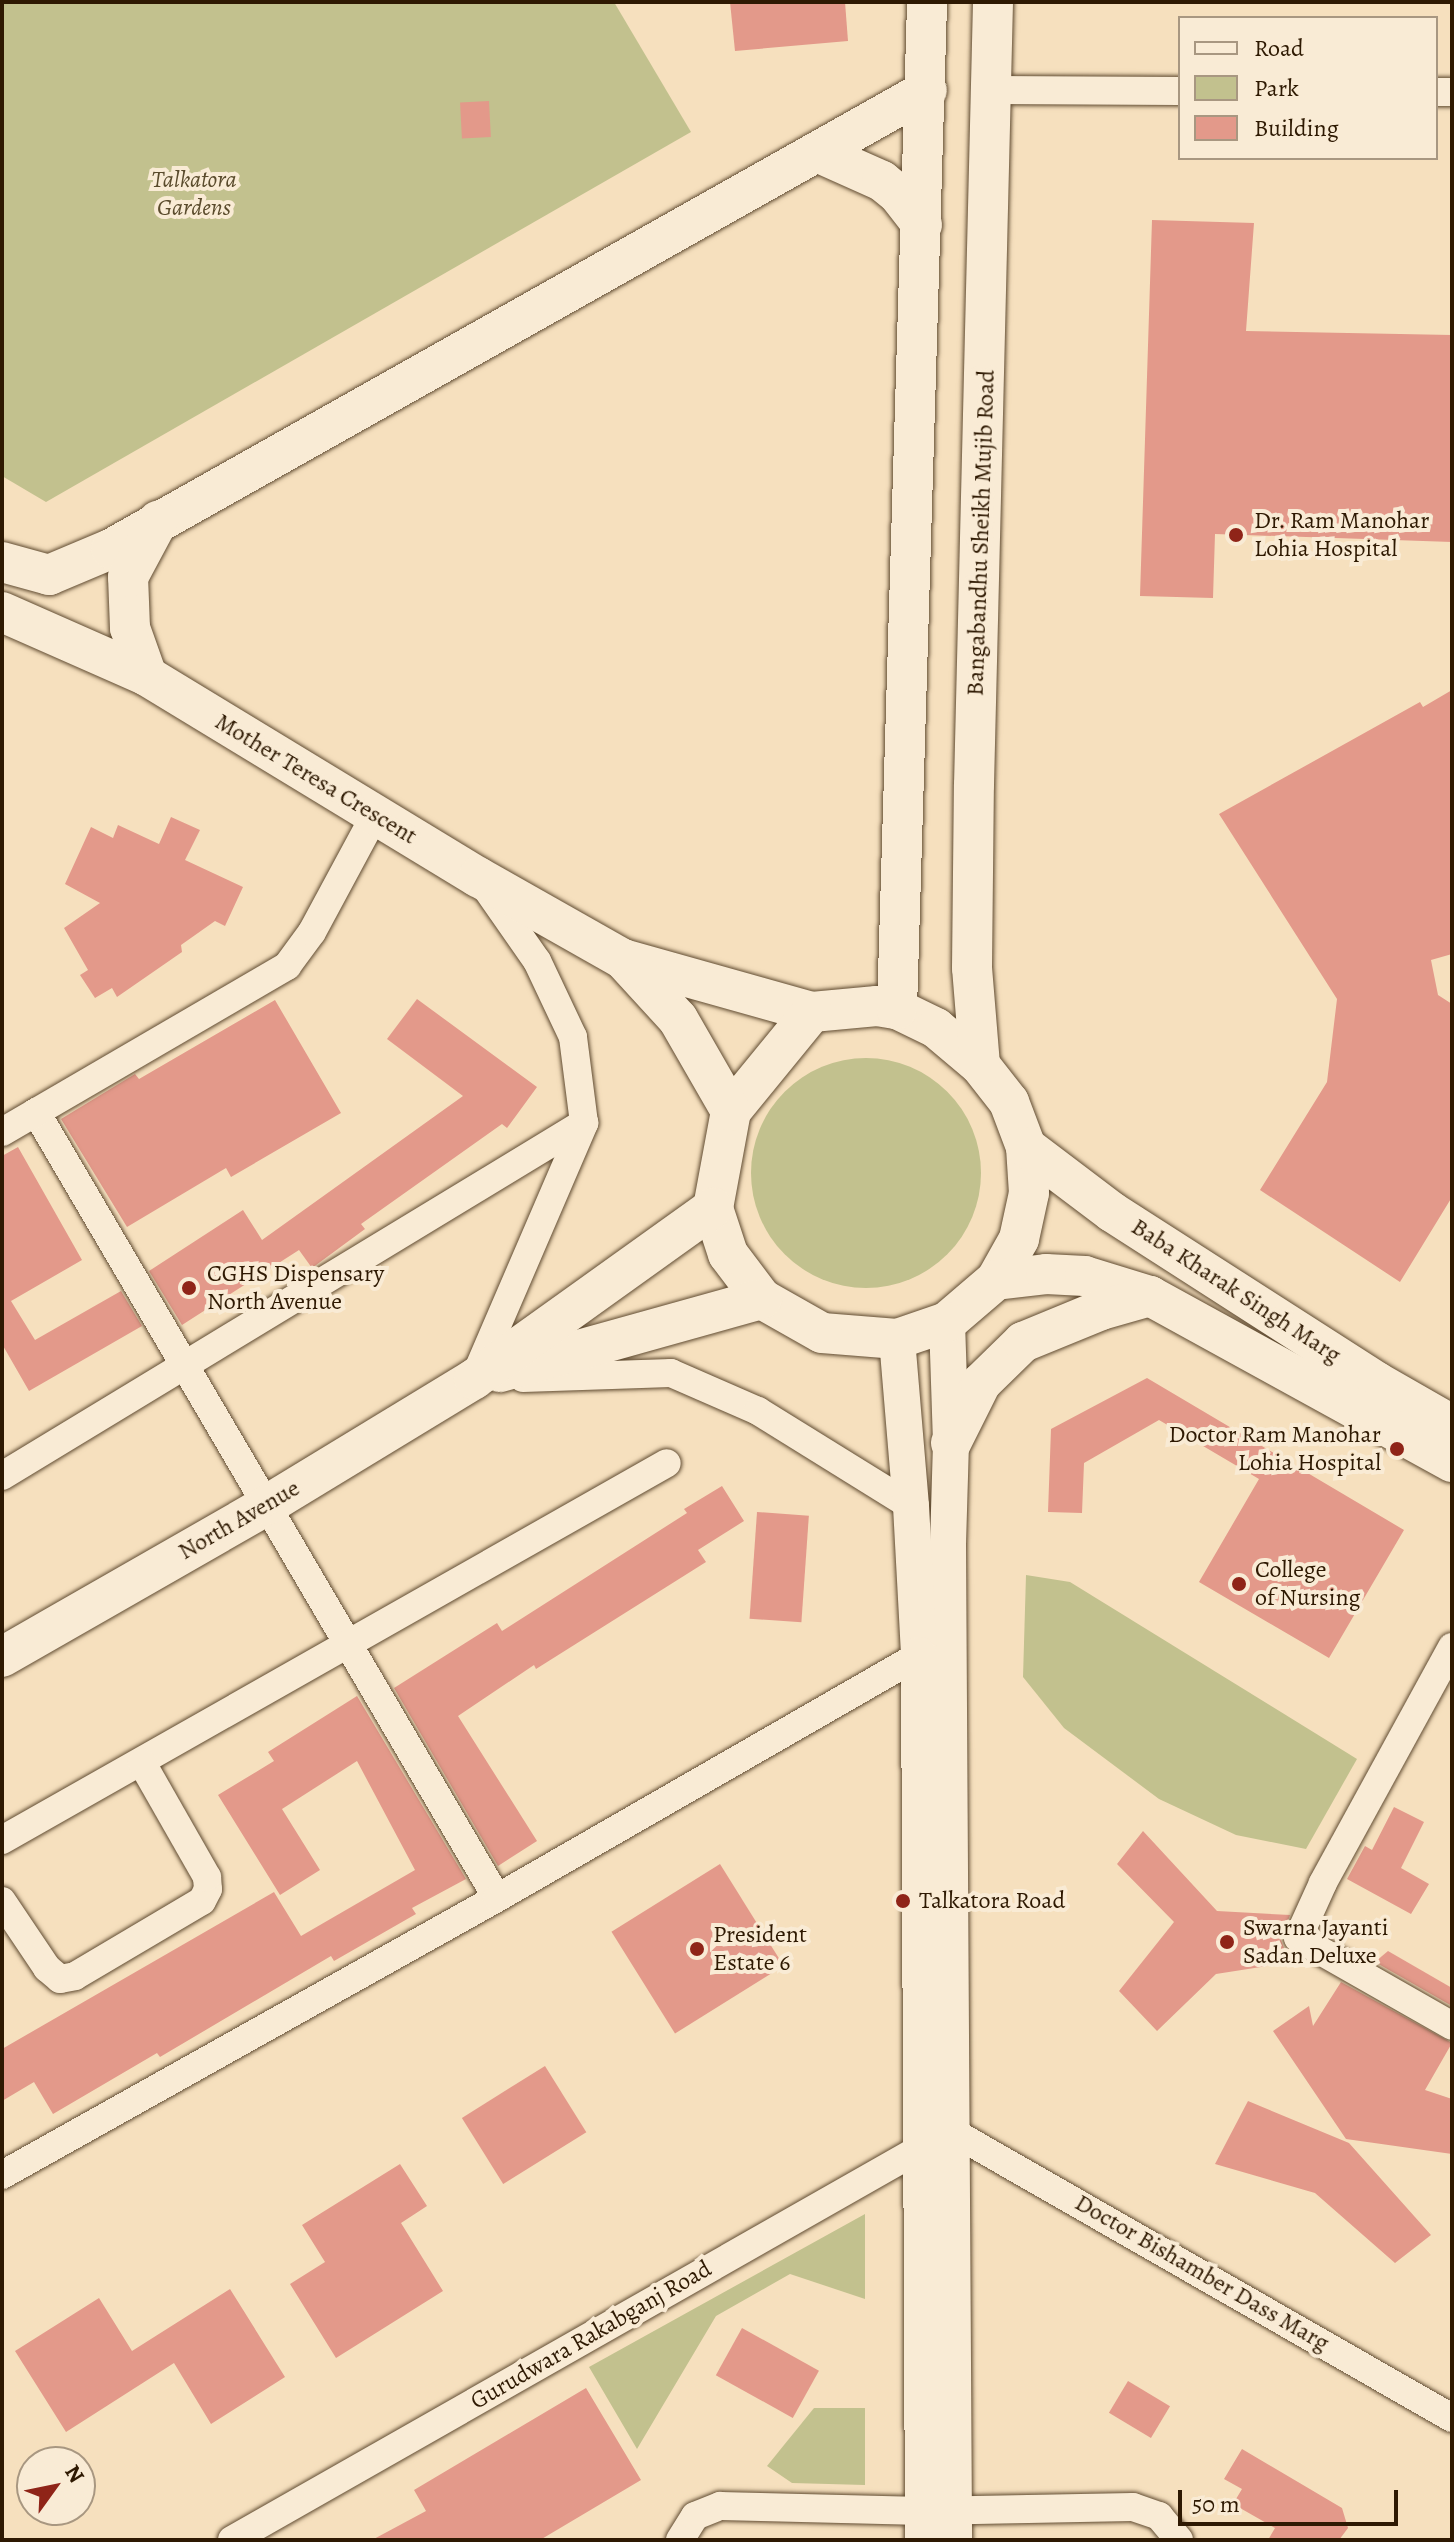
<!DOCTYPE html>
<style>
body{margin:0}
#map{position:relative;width:1454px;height:2542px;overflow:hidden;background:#f6e0be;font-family:Alegreya,serif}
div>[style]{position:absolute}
.green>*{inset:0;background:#c2c18e}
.round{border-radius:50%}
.building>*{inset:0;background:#e3998a;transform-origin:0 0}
.roads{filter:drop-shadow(0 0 2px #604b31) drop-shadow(0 0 2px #604b31)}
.minor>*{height:28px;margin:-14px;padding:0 14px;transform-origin:14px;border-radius:14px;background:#f9ebd5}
.tertiary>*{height:36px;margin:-18px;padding:0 18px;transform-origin:18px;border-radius:18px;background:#f9ebd5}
.secondary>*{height:40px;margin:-20px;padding:0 20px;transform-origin:20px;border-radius:20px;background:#f9ebd5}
.dots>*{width:22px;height:22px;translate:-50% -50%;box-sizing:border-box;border:4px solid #f9ebd5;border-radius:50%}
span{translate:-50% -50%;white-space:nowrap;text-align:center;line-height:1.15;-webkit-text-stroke:8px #f9ebd5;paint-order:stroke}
.park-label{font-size:24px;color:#5a4b2c;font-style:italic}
.poi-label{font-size:24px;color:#2e1902}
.left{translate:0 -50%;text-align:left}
.right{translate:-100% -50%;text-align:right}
.street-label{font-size:24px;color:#2e1902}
.frame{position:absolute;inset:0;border:4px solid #2e1902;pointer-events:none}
.legend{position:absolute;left:1178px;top:16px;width:260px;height:144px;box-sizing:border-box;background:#f9ebd5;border:2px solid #a89781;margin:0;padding:10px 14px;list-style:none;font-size:24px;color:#2e1902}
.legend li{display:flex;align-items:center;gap:16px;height:40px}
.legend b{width:40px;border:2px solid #a89781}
.north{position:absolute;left:16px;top:2446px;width:80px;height:80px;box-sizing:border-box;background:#f9ebd5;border:2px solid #a89781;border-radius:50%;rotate:57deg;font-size:22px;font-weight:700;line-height:32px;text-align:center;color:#2e1902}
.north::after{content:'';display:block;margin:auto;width:28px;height:36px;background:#8f2418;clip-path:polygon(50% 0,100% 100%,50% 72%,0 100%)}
.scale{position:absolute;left:1178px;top:2490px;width:220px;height:36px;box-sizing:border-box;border:4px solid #2e1902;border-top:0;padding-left:10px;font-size:24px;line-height:28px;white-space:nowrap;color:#2e1902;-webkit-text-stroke:6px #f9ebd5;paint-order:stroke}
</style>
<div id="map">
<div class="green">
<div style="clip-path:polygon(2px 2px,614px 2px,691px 132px,46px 502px,2px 476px)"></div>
<div class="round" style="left:751px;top:1058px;width:230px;height:230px"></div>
<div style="clip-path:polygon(1026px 1575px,1070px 1582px,1357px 1759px,1306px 1849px,1236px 1835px,1159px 1799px,1064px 1728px,1023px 1677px)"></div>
<div style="clip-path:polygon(865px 2214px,865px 2299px,790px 2274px,716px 2316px,637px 2449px,589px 2367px)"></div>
<div style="clip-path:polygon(814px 2408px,865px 2408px,865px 2485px,792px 2483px,767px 2466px)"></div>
</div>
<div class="building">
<div style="clip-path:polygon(730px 2px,845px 2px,848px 41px,735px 51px)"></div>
<div style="left:489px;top:101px;width:36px;height:29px;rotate:87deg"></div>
<div style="clip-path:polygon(1152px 220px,1254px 223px,1246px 331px,1452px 335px,1452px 542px,1215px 534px,1213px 598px,1140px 596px)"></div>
<div style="clip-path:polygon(1452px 690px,1452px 954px,1431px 960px,1438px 995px,1452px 1004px,1452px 1197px,1400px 1282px,1260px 1190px,1327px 1082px,1337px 999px,1219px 814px,1420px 702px,1423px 707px)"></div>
<div style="clip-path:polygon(171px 817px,200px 830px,185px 860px,243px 887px,225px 926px,215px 921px,181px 945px,182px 952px,117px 997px,112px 988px,95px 998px,80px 975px,88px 970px,64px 928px,100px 903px,65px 884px,91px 827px,113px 838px,118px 825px,159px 844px)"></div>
<div style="clip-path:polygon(417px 999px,537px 1087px,507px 1128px,502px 1124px,361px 1224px,365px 1229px,312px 1268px,299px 1250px,182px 1325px,149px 1271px,243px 1210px,262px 1240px,463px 1096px,387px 1039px)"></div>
<div style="clip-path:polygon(275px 1000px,341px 1113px,231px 1177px,226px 1168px,127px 1227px,61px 1119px,135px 1074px,139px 1079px)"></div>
<div style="clip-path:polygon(18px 1147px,82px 1260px,11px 1301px,35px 1340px,121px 1291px,142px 1326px,29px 1391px,2px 1344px,2px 1156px)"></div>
<div style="clip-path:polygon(1147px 1378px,1404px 1530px,1329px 1658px,1199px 1582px,1259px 1479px,1159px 1420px,1084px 1463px,1082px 1513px,1048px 1512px,1051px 1429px)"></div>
<div style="clip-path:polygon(722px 1486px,744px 1521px,698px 1550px,706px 1562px,536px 1669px,534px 1665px,458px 1716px,537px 1841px,498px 1866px,394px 1688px,497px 1623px,502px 1631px,687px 1513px,684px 1509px)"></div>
<div style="left:757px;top:1512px;width:52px;height:107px;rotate:4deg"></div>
<div style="clip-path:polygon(357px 1696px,466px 1879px,412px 1908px,416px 1914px,334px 1961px,331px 1956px,160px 2057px,157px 2053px,53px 2114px,34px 2082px,2px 2101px,2px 2049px,274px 1892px,301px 1936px,415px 1870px,357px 1761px,282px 1809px,320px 1870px,280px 1895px,218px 1795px,274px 1761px,268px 1752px)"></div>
<div style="clip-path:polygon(1394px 1807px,1424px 1822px,1401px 1868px,1429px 1884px,1411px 1914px,1347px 1879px,1365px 1846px,1372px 1850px)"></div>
<div style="clip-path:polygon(1143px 1831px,1217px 1911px,1290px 1915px,1281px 1940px,1284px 1948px,1300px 1961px,1216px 1974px,1157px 2031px,1119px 1991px,1174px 1922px,1117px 1864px)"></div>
<div style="left:720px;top:1864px;width:120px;height:128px;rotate:58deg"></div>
<div style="clip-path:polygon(1388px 1951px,1452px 1988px,1452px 2006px,1375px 1962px)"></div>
<div style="clip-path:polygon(1341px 1982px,1452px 2043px,1425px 2090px,1452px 2099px,1452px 2154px,1346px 2139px,1273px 2031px,1309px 2006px,1313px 2026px)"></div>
<div style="left:545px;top:2066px;width:78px;height:98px;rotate:58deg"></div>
<div style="clip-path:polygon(1248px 2101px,1349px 2143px,1431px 2235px,1395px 2263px,1315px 2193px,1215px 2164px)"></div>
<div style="clip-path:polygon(400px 2164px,427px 2206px,401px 2223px,443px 2291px,336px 2358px,290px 2284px,325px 2262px,302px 2225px)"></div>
<div style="clip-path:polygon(230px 2289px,285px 2377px,211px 2424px,174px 2363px,66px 2432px,15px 2351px,99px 2298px,132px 2351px)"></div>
<div style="left:742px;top:2328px;width:88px;height:54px;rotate:29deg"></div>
<div style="left:1128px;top:2381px;width:49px;height:37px;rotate:31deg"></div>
<div style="clip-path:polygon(586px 2388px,641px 2480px,540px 2540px,372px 2540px,426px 2511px,414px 2490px)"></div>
<div style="clip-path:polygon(1242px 2449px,1342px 2508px,1348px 2528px,1339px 2540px,1268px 2540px,1275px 2528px,1233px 2504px,1242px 2489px,1224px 2479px)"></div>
</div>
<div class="roads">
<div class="minor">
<div style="left:993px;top:90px;width:187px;rotate:0.3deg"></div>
<div style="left:1436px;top:92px;width:16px"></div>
<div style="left:36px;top:1112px;width:911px;rotate:59.61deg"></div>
<div style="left:2px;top:1132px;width:330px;rotate:-30.2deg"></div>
<div style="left:287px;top:966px;width:42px;rotate:-53.7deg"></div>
<div style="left:312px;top:932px;width:133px;rotate:-61.7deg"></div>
<div style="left:523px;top:1378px;width:148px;rotate:-1.9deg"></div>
<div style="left:671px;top:1373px;width:95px;rotate:23.6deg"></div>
<div style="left:758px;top:1411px;width:180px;rotate:31.8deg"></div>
<div style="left:474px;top:1379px;width:279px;rotate:-66.7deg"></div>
<div style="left:584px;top:1123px;width:87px;rotate:-97.3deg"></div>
<div style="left:573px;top:1037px;width:84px;rotate:-115.3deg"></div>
<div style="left:537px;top:961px;width:93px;rotate:-124.9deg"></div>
<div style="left:2px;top:1476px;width:681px;rotate:-31.24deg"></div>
<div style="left:1452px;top:1647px;width:269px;rotate:118.7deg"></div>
<div style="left:1323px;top:1883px;width:60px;rotate:114.4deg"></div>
<div style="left:1298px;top:1938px;width:177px;rotate:29.7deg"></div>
<div style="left:2px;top:1840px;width:764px;rotate:-29.55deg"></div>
<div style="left:2px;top:1901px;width:81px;rotate:56.1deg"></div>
<div style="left:47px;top:1968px;width:17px;rotate:40deg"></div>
<div style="left:60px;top:1979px;width:15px;rotate:-11deg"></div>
<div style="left:75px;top:1976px;width:147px;rotate:-30.6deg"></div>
<div style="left:202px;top:1901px;width:13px;rotate:-63deg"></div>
<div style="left:208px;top:1889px;width:12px;rotate:-95deg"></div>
<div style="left:207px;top:1877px;width:131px;rotate:-119.7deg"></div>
<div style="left:2px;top:2175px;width:567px;rotate:-29.23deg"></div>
<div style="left:497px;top:1898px;width:487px;rotate:-29.9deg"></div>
<div style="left:232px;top:2540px;width:827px;rotate:-29.63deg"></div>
<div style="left:951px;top:2131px;width:577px;rotate:29.81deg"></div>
<div style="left:680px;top:2540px;width:28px;rotate:-58deg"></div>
<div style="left:695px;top:2516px;width:27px;rotate:-22deg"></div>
<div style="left:720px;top:2506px;width:203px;rotate:1.4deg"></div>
<div style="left:923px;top:2511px;width:210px;rotate:-1.1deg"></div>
<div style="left:1133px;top:2507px;width:28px;rotate:19deg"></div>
<div style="left:1159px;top:2516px;width:31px;rotate:50deg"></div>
</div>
<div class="tertiary">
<div style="left:947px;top:1322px;width:121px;rotate:88.1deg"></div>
<div style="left:951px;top:1443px;width:101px;rotate:91.7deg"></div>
<div style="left:948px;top:1544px;width:996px;rotate:89.65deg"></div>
<div style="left:897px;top:1339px;width:168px;rotate:85.2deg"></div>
<div style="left:911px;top:1506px;width:149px;rotate:86.9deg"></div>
<div style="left:919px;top:1655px;width:885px;rotate:89.74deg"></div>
</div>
<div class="secondary">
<div style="left:817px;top:152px;width:71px;rotate:24deg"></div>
<div style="left:882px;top:181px;width:21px;rotate:39deg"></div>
<div style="left:898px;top:194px;width:39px;rotate:52deg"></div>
<div style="left:2px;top:562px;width:49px;rotate:15.5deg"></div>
<div style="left:49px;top:575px;width:67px;rotate:-22.8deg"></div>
<div style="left:111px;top:549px;width:936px;rotate:-29.36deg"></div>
<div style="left:2px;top:612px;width:158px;rotate:23.8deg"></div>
<div style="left:147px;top:676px;width:387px;rotate:31.3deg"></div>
<div style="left:478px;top:877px;width:167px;rotate:29.5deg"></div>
<div style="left:623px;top:959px;width:196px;rotate:15.7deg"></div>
<div style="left:812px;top:1012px;width:65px;rotate:-5.3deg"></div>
<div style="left:877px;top:1006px;width:20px;rotate:9deg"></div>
<div style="left:897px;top:1009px;width:43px;rotate:26deg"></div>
<div style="left:936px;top:1028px;width:57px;rotate:40.1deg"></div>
<div style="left:980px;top:1065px;width:47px;rotate:51.9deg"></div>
<div style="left:1009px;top:1102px;width:48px;rotate:69.3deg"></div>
<div style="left:1026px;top:1147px;width:46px;rotate:86.3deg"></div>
<div style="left:1029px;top:1193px;width:47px;rotate:102.3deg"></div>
<div style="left:1019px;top:1239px;width:47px;rotate:119.3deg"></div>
<div style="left:996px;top:1280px;width:65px;rotate:139.4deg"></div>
<div style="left:947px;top:1322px;width:53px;rotate:161.2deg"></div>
<div style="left:897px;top:1339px;width:75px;rotate:-175.4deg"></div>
<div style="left:822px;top:1333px;width:69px;rotate:-150.5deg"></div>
<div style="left:762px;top:1299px;width:56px;rotate:-127.1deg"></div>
<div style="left:728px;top:1254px;width:48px;rotate:-108.1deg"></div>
<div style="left:713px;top:1208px;width:99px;rotate:-79.5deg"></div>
<div style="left:731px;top:1111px;width:128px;rotate:-50.7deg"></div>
<div style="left:147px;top:676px;width:51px;rotate:-109.5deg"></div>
<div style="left:130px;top:628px;width:51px;rotate:-92.2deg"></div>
<div style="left:128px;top:577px;width:64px;rotate:-61.8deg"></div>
<div style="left:623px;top:959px;width:81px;rotate:47.5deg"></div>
<div style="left:678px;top:1019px;width:106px;rotate:60.1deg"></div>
<div style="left:897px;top:1009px;width:1007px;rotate:-88.29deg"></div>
<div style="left:980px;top:1065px;width:97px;rotate:-94.7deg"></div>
<div style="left:972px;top:968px;width:183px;rotate:-89.4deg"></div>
<div style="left:974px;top:785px;width:783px;rotate:-88.61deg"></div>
<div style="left:1026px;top:1147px;width:108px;rotate:37.1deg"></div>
<div style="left:1112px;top:1212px;width:315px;rotate:32.7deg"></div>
<div style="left:1377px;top:1382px;width:86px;rotate:29.8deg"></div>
<div style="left:996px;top:1280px;width:50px;rotate:-6.8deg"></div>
<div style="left:1046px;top:1274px;width:39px;rotate:3deg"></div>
<div style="left:1085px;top:1276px;width:68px;rotate:17.1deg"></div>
<div style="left:1150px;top:1296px;width:345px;rotate:28.8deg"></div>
<div style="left:500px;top:1372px;width:272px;rotate:-15.6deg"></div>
<div style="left:951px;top:1443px;width:67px;rotate:-63.4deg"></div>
<div style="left:981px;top:1383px;width:59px;rotate:-44.3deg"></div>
<div style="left:1023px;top:1342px;width:84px;rotate:-22.3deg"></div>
<div style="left:1101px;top:1310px;width:51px;rotate:-15.9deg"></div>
<div style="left:2px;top:1657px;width:305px;rotate:-29.8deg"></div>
<div style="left:267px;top:1505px;width:242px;rotate:-31.3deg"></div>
<div style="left:474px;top:1379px;width:294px;rotate:-35.6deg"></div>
</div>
</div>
<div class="dots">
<div style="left:1236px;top:535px;background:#8f2418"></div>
<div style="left:189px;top:1288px;background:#8f2418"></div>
<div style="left:1397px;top:1449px;background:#8f2418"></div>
<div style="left:1239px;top:1584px;background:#8f2418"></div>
<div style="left:903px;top:1901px;background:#8f2418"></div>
<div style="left:1227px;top:1942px;background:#8f2418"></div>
<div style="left:697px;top:1949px;background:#8f2418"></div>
</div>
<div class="park-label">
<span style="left:194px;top:194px">Talkatora<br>Gardens</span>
</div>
<div class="poi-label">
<span class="left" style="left:1254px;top:535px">Dr. Ram Manohar<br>Lohia Hospital</span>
<span class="left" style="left:207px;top:1288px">CGHS Dispensary<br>North Avenue</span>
<span class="right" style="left:1381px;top:1449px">Doctor Ram Manohar<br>Lohia Hospital</span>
<span class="left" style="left:1255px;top:1584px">College<br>of Nursing</span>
<span class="left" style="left:919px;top:1901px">Talkatora Road</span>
<span class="left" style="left:1243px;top:1942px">Swarna Jayanti<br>Sadan Deluxe</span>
<span class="left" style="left:713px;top:1949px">President<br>Estate 6</span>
</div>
<div class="street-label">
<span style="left:981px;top:533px;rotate:-88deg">Bangabandhu Sheikh Mujib Road</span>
<span style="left:316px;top:779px;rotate:31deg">Mother Teresa Crescent</span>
<span style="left:1236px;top:1291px;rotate:33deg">Baba Kharak Singh Marg</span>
<span style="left:239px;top:1520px;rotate:-30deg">North Avenue</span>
<span style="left:1202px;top:2273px;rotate:30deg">Doctor Bishamber Dass Marg</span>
<span style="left:591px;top:2335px;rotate:-30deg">Gurudwara Rakabganj Road</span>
</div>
<div class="frame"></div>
<ul class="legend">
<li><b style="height:10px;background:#f9ebd5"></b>Road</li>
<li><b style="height:22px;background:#c2c18e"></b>Park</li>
<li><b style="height:22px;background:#e3998a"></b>Building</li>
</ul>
<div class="north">N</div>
<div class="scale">50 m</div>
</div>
